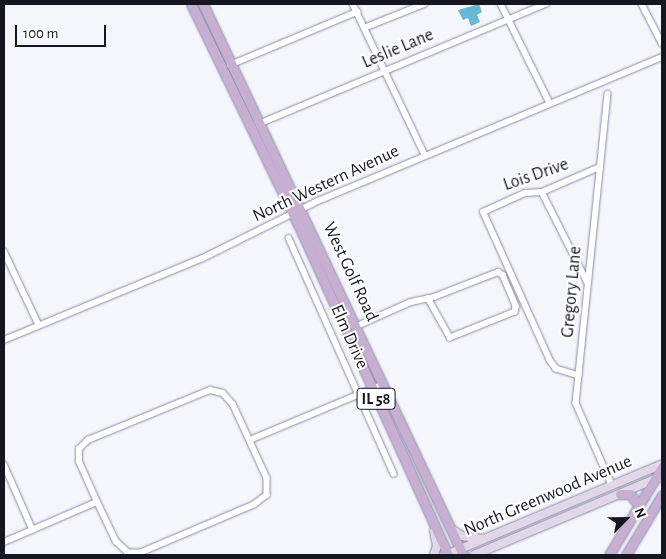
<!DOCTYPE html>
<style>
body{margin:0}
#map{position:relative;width:666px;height:559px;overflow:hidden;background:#f5f5fc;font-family:"Alegreya Sans",sans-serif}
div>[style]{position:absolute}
.water>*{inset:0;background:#68b7d5}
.roads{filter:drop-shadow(0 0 1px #898aa7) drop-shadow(0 0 1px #898aa7)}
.street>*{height:5.5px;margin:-2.75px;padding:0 2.75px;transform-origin:2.75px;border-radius:2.75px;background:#fff}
.secondary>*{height:8px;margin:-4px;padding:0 4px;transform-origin:4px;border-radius:4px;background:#e2d7e8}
.primary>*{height:9px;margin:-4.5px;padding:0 4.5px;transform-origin:4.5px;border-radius:4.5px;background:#c6afd1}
span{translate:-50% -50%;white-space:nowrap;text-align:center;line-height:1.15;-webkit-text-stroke:4px #fff;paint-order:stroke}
.shield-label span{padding:1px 4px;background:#fff;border:1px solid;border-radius:4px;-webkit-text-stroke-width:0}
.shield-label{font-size:16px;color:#161621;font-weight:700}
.street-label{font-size:18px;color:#161621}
.frame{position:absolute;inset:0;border:5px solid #161621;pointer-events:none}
.north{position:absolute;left:601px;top:494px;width:50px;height:50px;-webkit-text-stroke:4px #fff;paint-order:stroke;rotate:67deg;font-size:14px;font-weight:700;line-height:20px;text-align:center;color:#161621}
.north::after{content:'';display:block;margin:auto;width:18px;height:22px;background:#161621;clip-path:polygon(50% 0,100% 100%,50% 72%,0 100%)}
.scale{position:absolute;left:15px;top:25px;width:91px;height:22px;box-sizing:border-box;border:2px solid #161621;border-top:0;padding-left:6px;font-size:15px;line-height:18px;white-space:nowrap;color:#161621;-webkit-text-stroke:4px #fff;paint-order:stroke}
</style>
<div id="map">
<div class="water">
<div style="clip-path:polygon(479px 4px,482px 12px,477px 15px,480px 22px,471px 26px,468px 18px,463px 20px,458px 10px)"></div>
</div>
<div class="roads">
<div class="street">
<div style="left:353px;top:4px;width:167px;rotate:64.5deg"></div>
<div style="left:501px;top:4px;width:110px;rotate:63.7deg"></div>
<div style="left:642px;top:4px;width:44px;rotate:62.9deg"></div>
<div style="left:364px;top:28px;width:65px;rotate:-21.8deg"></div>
<div style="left:230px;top:65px;width:138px;rotate:-22.7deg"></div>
<div style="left:608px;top:94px;width:311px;rotate:95.9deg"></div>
<div style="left:576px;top:403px;width:90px;rotate:66.3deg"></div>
<div style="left:261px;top:123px;width:309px;rotate:-22.7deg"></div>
<div style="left:542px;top:192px;width:100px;rotate:63.2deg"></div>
<div style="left:289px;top:238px;width:258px;rotate:66deg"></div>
<div style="left:4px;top:251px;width:82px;rotate:64.7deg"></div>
<div style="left:357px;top:326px;width:59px;rotate:-24deg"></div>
<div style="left:411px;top:302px;width:24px;rotate:-12deg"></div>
<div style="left:434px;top:297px;width:69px;rotate:-21.3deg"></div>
<div style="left:498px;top:272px;width:6px;rotate:31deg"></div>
<div style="left:503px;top:275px;width:34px;rotate:67deg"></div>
<div style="left:516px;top:306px;width:6px;rotate:99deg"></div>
<div style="left:515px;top:312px;width:70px;rotate:158.2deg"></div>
<div style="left:450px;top:338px;width:45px;rotate:-119.4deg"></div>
<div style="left:4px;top:340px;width:213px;rotate:-22.4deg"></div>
<div style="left:201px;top:259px;width:131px;rotate:-26.4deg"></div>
<div style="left:318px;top:201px;width:373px;rotate:-22.7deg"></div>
<div style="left:579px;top:376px;width:24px;rotate:-163deg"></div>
<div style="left:556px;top:369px;width:10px;rotate:-127deg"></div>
<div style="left:550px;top:361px;width:163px;rotate:-114.2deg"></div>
<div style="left:483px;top:212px;width:46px;rotate:-24.3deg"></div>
<div style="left:525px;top:193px;width:17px;rotate:-3deg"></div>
<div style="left:542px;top:192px;width:63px;rotate:-23.3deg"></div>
<div style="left:210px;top:390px;width:13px;rotate:13deg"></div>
<div style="left:223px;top:393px;width:15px;rotate:48deg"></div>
<div style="left:233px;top:404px;width:81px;rotate:65.3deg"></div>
<div style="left:267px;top:478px;width:17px;rotate:90deg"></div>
<div style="left:267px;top:495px;width:16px;rotate:142deg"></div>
<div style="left:254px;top:505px;width:123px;rotate:157deg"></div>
<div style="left:141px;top:553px;width:13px;rotate:180deg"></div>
<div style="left:128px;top:553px;width:16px;rotate:-137deg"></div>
<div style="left:116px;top:542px;width:44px;rotate:-115.4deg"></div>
<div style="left:97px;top:502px;width:44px;rotate:-114.2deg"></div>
<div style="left:79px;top:462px;width:13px;rotate:-90deg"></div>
<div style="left:79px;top:449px;width:13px;rotate:-45deg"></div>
<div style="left:88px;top:440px;width:132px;rotate:-22.3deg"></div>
<div style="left:250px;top:440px;width:145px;rotate:-22.7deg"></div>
<div style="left:4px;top:464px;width:72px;rotate:66.3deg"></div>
<div style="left:4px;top:542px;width:101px;rotate:-23.3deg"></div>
</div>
<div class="secondary">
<div style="left:451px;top:529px;width:13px;rotate:32deg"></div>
<div style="left:462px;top:536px;width:21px;rotate:8deg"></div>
<div style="left:434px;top:555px;width:9px;rotate:-72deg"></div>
<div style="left:437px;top:546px;width:15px;rotate:-101deg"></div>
<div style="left:446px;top:555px;width:234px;rotate:-22.8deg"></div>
<div style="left:474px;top:555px;width:204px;rotate:-22.8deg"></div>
</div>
<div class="primary">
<div style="left:191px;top:4px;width:254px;rotate:64.1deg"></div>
<div style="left:302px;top:233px;width:354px;rotate:65.6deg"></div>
<div style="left:203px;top:4px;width:609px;rotate:64.74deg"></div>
<div style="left:620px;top:494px;width:10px"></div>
<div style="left:630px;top:494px;width:15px;rotate:53deg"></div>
<div style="left:609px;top:555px;width:103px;rotate:-58.9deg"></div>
<div style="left:626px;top:555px;width:70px;rotate:-59deg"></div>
</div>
</div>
<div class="shield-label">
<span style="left:376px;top:399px">IL 58</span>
</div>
<div class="street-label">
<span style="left:398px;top:49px;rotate:-23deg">Leslie Lane</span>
<span style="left:536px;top:175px;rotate:-19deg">Lois Drive</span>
<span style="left:326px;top:184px;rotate:-25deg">North Western Avenue</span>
<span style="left:350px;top:272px;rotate:65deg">West Golf Road</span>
<span style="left:572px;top:292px;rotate:-85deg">Gregory Lane</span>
<span style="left:349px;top:337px;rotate:66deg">Elm Drive</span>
<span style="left:548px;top:496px;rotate:-23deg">North Greenwood Avenue</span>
</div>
<div class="frame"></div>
<div class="north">N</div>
<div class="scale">100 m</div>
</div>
